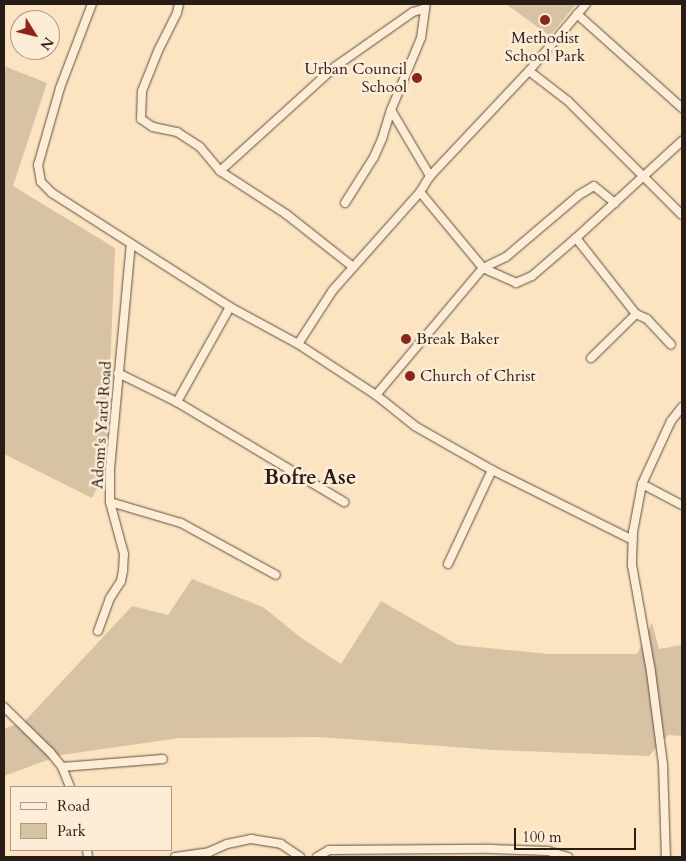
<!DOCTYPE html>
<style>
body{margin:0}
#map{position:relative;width:686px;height:861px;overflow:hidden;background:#fce4c1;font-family:Cardo,serif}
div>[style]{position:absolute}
.green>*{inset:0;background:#d8c2a4}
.roads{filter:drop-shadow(0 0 1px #5c4e41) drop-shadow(0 0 1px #5c4e41)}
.street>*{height:8px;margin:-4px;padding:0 4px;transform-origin:4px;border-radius:4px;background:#fdedd7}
.dots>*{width:14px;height:14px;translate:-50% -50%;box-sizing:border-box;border:2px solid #fdedd7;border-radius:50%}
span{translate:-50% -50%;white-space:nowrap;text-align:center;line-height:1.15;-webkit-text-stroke:5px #fdedd7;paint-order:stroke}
.poi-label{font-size:16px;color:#271c16}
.right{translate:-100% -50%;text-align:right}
.left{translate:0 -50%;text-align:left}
.street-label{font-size:16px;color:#271c16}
.district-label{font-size:21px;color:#271c16;font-weight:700}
.frame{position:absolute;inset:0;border:5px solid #271c16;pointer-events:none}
.legend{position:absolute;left:10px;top:786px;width:162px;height:65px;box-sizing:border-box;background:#fdedd7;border:1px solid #a7998a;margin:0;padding:6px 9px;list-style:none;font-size:15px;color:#271c16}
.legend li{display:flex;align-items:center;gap:10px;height:25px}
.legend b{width:25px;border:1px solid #a7998a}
.north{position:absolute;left:10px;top:10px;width:50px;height:50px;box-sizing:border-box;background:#fdedd7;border:1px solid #a7998a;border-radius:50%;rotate:126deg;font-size:14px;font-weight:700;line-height:20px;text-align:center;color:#271c16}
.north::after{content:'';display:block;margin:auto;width:18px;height:22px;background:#8f2418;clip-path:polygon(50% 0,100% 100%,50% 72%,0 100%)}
.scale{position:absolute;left:514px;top:828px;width:122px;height:22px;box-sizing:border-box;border:2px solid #271c16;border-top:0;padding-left:6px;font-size:15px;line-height:18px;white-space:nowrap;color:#271c16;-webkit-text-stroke:4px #fdedd7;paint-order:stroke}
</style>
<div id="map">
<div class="green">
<div style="clip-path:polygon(506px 4px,576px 4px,550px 36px)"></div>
<div style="clip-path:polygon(4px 66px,47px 83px,13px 186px,115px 248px,106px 470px,92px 498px,4px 454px)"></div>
<div style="clip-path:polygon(192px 579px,263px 607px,300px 637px,341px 664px,381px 601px,458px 645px,549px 654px,637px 654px,652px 623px,659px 649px,682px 645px,682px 736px,668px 735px,649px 756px,494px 750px,320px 737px,180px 738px,61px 755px,4px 776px,4px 729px,25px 721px,132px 606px,168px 615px)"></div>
</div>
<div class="roads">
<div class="street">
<div style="left:92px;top:4px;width:90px;rotate:110.9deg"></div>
<div style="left:60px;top:88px;width:80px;rotate:105.9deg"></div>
<div style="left:38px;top:165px;width:17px;rotate:80deg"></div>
<div style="left:41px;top:182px;width:16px;rotate:45deg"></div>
<div style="left:52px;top:193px;width:211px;rotate:32.6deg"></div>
<div style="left:230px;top:307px;width:109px;rotate:119.2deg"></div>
<div style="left:177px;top:402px;width:195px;rotate:30.9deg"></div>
<div style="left:179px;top:4px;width:9px;rotate:103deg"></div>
<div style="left:177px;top:13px;width:42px;rotate:116.6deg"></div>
<div style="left:158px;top:51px;width:43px;rotate:111.8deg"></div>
<div style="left:142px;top:91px;width:28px;rotate:92deg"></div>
<div style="left:141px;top:119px;width:14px;rotate:34deg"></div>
<div style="left:153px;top:127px;width:25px;rotate:12deg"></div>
<div style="left:177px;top:132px;width:27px;rotate:33deg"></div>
<div style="left:200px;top:147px;width:31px;rotate:50deg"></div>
<div style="left:220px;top:171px;width:79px;rotate:33.1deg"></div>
<div style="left:286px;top:214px;width:85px;rotate:38.3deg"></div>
<div style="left:586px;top:4px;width:88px;rotate:130.4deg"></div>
<div style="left:529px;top:71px;width:49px;rotate:37.6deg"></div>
<div style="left:568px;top:101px;width:161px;rotate:45deg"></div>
<div style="left:577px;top:14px;width:141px;rotate:41.8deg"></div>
<div style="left:391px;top:110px;width:77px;rotate:59.4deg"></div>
<div style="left:220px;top:171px;width:156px;rotate:-42.2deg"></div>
<div style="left:336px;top:66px;width:94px;rotate:-35deg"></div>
<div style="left:413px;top:12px;width:10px;rotate:-17deg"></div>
<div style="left:420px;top:192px;width:99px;rotate:50.3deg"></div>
<div style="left:483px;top:268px;width:36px;rotate:24deg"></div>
<div style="left:516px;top:283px;width:17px;rotate:-24deg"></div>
<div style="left:532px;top:276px;width:58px;rotate:-40.8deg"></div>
<div style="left:576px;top:238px;width:144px;rotate:-42.5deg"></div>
<div style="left:345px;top:203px;width:54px;rotate:-57.8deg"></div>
<div style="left:374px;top:157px;width:20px;rotate:-66deg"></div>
<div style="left:382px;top:139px;width:30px;rotate:-73deg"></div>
<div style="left:391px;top:110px;width:78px;rotate:-67.4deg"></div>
<div style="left:421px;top:38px;width:34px;rotate:-82deg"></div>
<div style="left:576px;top:238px;width:97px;rotate:51.7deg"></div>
<div style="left:636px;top:314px;width:63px;rotate:135.6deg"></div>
<div style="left:230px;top:307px;width:77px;rotate:28.6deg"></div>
<div style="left:298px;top:344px;width:93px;rotate:33.2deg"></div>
<div style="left:636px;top:314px;width:12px;rotate:24deg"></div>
<div style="left:647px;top:319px;width:35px;rotate:47deg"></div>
<div style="left:298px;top:344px;width:64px;rotate:-57.1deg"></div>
<div style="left:333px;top:290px;width:131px;rotate:-48.4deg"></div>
<div style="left:420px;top:192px;width:19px;rotate:-58deg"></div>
<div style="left:430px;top:176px;width:144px;rotate:-46.7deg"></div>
<div style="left:118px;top:373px;width:66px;rotate:26.2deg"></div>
<div style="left:682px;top:407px;width:18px;rotate:128deg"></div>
<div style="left:671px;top:421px;width:69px;rotate:114.7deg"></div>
<div style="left:642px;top:484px;width:45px;rotate:27.7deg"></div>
<div style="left:492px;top:470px;width:157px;rotate:26.4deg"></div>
<div style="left:642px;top:484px;width:49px;rotate:100.6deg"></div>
<div style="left:633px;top:532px;width:33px;rotate:92deg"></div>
<div style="left:632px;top:565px;width:109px;rotate:79.9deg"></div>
<div style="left:651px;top:672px;width:93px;rotate:82.6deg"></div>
<div style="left:663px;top:764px;width:93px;rotate:88.2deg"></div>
<div style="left:110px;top:502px;width:74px;rotate:16.5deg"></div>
<div style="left:181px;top:523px;width:108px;rotate:28.7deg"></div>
<div style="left:448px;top:564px;width:104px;rotate:-64.9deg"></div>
<div style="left:492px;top:470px;width:89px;rotate:-150.3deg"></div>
<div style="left:415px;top:426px;width:50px;rotate:-141.5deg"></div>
<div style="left:376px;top:395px;width:166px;rotate:-49.9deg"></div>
<div style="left:483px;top:268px;width:25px;rotate:-26deg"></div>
<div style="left:506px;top:257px;width:96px;rotate:-40.3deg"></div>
<div style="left:579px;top:195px;width:17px;rotate:-31deg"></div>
<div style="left:594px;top:186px;width:27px;rotate:39deg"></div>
<div style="left:98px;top:631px;width:35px;rotate:-70deg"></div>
<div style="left:110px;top:598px;width:20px;rotate:-57deg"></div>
<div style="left:121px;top:581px;width:10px;rotate:-79deg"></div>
<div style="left:123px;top:571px;width:17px;rotate:-87deg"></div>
<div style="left:124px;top:554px;width:54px;rotate:-105.1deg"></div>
<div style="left:110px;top:502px;width:33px;rotate:-90deg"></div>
<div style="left:110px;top:469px;width:226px;rotate:-84.7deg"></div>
<div style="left:4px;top:707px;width:64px;rotate:44.4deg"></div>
<div style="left:50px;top:752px;width:19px;rotate:51deg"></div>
<div style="left:62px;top:767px;width:22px;rotate:68deg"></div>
<div style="left:62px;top:767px;width:101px;rotate:-4.5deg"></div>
<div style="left:87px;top:850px;width:7px;rotate:82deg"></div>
<div style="left:175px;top:857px;width:34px;rotate:-8deg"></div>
<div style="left:209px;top:852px;width:20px;rotate:-24deg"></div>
<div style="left:227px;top:844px;width:25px;rotate:-12deg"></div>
<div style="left:251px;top:839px;width:30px;rotate:9deg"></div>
<div style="left:281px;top:844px;width:23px;rotate:34deg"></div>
<div style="left:317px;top:857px;width:14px;rotate:-30deg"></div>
<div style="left:329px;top:850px;width:162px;rotate:-0.4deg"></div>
<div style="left:491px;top:849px;width:57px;rotate:2deg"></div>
<div style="left:548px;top:851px;width:21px;rotate:17deg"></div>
</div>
</div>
<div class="dots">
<div style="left:545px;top:20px;background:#8f2418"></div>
<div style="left:417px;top:78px;background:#8f2418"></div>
<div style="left:406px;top:339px;background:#8f2418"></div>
<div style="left:410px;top:376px;background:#8f2418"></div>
</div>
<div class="poi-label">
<span style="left:545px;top:47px">Methodist<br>School Park</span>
<span class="right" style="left:407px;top:78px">Urban Council<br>School</span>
<span class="left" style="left:416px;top:339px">Break Baker</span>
<span class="left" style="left:420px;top:376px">Church of Christ</span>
</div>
<div class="street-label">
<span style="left:102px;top:425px;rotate:-86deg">Adom's Yard Road</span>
</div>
<div class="district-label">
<span style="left:310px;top:478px">Bofre Ase</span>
</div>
<div class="frame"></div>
<ul class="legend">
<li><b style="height:6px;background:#fdedd7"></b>Road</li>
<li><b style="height:14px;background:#d8c2a4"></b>Park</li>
</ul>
<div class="north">N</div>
<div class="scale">100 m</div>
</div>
